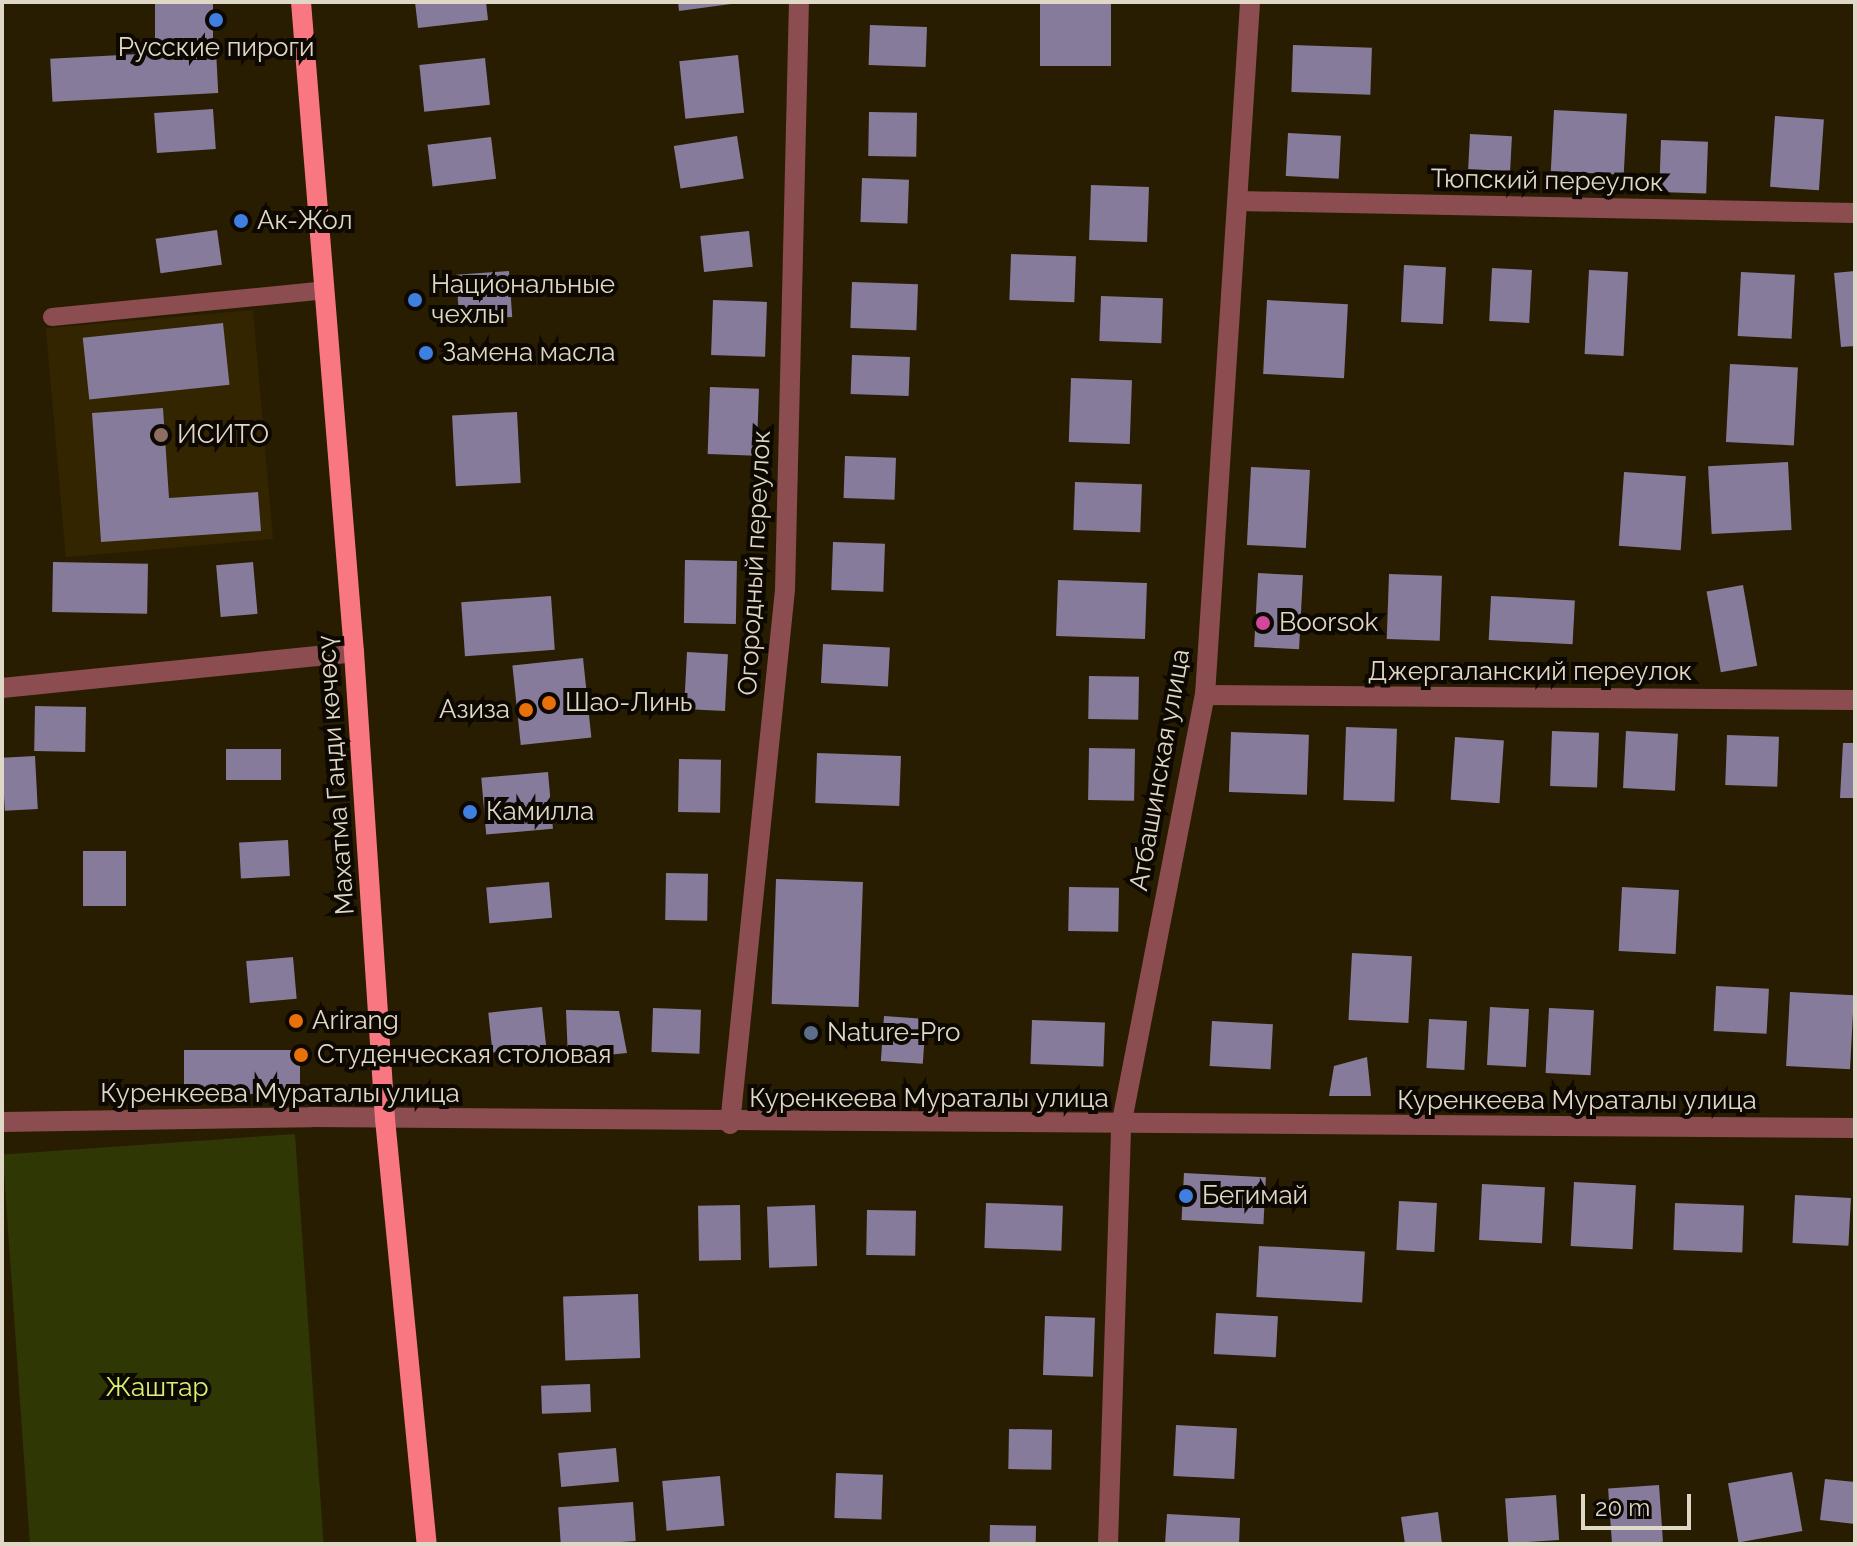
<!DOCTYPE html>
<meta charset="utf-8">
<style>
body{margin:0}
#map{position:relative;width:1857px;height:1546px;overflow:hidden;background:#281d00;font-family:Raleway,sans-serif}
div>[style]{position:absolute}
.built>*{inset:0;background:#332500;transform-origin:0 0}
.green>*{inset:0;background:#2f3704;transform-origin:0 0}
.building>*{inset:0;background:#867b9b;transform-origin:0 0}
.service>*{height:18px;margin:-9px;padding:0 9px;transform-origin:9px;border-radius:9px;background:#8b4d50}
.minor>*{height:20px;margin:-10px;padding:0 10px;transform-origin:10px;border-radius:10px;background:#8b4d50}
.primary>*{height:20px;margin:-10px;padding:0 10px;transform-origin:10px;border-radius:10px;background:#f87780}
.dots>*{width:22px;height:22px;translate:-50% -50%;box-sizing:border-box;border:4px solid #0d0801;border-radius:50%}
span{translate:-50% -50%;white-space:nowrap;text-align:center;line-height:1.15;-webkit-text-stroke:8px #0d0801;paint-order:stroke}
.poi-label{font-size:26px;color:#dfd8c7}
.left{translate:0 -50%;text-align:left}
.right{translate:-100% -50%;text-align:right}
.street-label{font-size:26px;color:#dfd8c7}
.park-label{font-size:26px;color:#d9f271}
.frame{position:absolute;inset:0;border:4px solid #dfd8c7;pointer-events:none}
.scale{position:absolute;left:1581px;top:1494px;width:110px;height:36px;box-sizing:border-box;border:4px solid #dfd8c7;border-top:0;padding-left:10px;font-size:24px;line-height:28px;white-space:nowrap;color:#dfd8c7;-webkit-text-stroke:6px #0d0801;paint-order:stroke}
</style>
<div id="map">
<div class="built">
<div style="left:253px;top:310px;width:230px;height:208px;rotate:85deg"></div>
</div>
<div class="green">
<div style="left:295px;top:1134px;width:411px;height:293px;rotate:86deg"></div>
</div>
<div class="building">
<div style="left:155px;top:2px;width:58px;height:43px"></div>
<div style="clip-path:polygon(415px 2px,486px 2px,488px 20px,418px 28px)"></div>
<div style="clip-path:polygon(678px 2px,731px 2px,731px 4px,679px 11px)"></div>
<div style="left:1040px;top:2px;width:71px;height:64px"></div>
<div style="left:870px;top:25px;width:57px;height:40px;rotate:2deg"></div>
<div style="left:1293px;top:45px;width:79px;height:47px;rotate:2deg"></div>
<div style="left:216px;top:50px;width:43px;height:166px;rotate:87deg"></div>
<div style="left:738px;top:55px;width:58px;height:59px;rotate:84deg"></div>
<div style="left:485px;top:58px;width:47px;height:66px;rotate:84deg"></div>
<div style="left:213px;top:109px;width:40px;height:59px;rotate:86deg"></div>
<div style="left:1554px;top:110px;width:73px;height:61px;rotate:3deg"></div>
<div style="left:869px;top:112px;width:48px;height:44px;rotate:1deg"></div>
<div style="left:1775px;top:116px;width:49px;height:71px;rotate:4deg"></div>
<div style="left:1288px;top:133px;width:53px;height:43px;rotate:3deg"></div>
<div style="left:1470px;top:134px;width:42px;height:35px;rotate:3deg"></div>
<div style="left:737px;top:136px;width:43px;height:64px;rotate:81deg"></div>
<div style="left:491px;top:137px;width:42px;height:64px;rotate:83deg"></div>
<div style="left:1661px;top:140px;width:47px;height:52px;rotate:2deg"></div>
<div style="left:862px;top:178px;width:47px;height:44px;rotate:2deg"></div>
<div style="left:1091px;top:185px;width:58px;height:55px;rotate:2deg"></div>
<div style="left:217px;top:230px;width:35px;height:62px;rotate:82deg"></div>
<div style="left:749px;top:231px;width:36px;height:49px;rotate:84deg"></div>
<div style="left:1011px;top:254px;width:65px;height:46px;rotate:2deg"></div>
<div style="left:1404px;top:265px;width:42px;height:57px;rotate:3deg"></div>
<div style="left:1492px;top:268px;width:40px;height:53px;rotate:3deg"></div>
<div style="left:1589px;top:270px;width:39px;height:84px;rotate:3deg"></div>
<div style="left:509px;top:271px;width:46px;height:53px;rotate:86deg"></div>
<div style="clip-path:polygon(1855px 271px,1855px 346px,1841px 347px,1834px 273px)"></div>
<div style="left:1741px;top:272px;width:54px;height:64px;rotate:3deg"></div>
<div style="left:852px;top:282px;width:66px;height:46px;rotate:2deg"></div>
<div style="left:1101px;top:296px;width:62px;height:45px;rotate:2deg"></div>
<div style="left:713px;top:300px;width:54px;height:55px;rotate:2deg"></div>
<div style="left:1267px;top:300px;width:81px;height:74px;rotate:3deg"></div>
<div style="left:223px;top:323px;width:62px;height:141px;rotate:84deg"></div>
<div style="left:852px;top:355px;width:58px;height:39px;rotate:2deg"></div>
<div style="left:1730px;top:364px;width:68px;height:78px;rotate:3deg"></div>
<div style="left:1071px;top:378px;width:61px;height:64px;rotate:2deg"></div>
<div style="left:710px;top:387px;width:49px;height:67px;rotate:2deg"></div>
<div style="clip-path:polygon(163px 408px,169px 498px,258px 492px,261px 531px,101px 542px,92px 413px)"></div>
<div style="left:517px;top:412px;width:71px;height:65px;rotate:87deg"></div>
<div style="left:845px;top:456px;width:51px;height:42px;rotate:2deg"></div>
<div style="left:1788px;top:462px;width:68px;height:80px;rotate:87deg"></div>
<div style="left:1251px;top:467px;width:59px;height:78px;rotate:3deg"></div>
<div style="left:1624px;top:472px;width:62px;height:74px;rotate:4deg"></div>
<div style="left:1075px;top:482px;width:67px;height:48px;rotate:2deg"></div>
<div style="left:833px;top:542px;width:52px;height:48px;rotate:2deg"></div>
<div style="left:685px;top:560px;width:52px;height:63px;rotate:1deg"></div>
<div style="left:53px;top:562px;width:95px;height:50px;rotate:1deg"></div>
<div style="left:253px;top:562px;width:52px;height:37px;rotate:85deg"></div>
<div style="left:1258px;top:573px;width:45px;height:74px;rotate:3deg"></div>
<div style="left:1389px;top:574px;width:53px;height:65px;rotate:2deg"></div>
<div style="left:1058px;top:580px;width:89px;height:56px;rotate:2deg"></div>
<div style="left:1743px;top:585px;width:82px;height:37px;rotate:80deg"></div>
<div style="left:551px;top:596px;width:54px;height:90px;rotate:86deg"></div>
<div style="left:1491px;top:596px;width:84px;height:44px;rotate:3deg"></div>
<div style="left:823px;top:644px;width:67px;height:39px;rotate:3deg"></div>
<div style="left:687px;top:652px;width:41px;height:57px;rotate:3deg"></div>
<div style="left:583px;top:658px;width:80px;height:71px;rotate:84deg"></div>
<div style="left:1089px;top:676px;width:50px;height:43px;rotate:1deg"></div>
<div style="left:35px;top:706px;width:51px;height:45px;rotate:1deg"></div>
<div style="left:1346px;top:727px;width:51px;height:73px;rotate:2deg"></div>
<div style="left:1552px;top:731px;width:47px;height:55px;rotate:2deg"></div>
<div style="left:1626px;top:731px;width:52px;height:57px;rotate:3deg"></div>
<div style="left:1231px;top:732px;width:78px;height:60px;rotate:2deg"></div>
<div style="left:1727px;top:735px;width:52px;height:50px;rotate:2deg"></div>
<div style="left:1455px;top:737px;width:49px;height:63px;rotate:4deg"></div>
<div style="clip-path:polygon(1843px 743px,1855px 743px,1855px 798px,1840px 798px)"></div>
<div style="left:1089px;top:748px;width:46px;height:52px;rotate:1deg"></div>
<div style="left:281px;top:749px;width:31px;height:55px;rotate:90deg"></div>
<div style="left:817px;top:753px;width:84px;height:50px;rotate:2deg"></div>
<div style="left:35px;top:756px;width:53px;height:33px;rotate:87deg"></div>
<div style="left:679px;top:759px;width:42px;height:53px;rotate:1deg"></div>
<div style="left:548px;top:772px;width:57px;height:67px;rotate:85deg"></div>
<div style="left:288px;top:840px;width:36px;height:49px;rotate:87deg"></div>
<div style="left:83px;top:851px;width:43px;height:55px"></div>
<div style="left:666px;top:873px;width:42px;height:47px;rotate:1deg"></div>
<div style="left:776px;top:879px;width:87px;height:125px;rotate:2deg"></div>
<div style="left:549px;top:882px;width:36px;height:63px;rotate:85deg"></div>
<div style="left:1069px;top:887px;width:50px;height:44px;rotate:1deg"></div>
<div style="left:1622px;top:887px;width:57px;height:64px;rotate:3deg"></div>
<div style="left:1352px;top:953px;width:60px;height:67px;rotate:3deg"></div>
<div style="left:293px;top:957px;width:42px;height:47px;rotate:85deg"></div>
<div style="left:1716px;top:986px;width:53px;height:45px;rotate:3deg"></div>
<div style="left:1790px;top:992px;width:64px;height:74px;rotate:3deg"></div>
<div style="left:542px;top:1007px;width:40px;height:54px;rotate:84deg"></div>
<div style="left:1490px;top:1007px;width:39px;height:58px;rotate:3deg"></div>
<div style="left:653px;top:1008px;width:48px;height:44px;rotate:2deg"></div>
<div style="left:1549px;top:1008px;width:45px;height:65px;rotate:3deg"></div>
<div style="clip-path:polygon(566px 1010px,619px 1011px,627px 1053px,568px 1059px)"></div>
<div style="left:884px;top:1016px;width:42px;height:45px;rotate:4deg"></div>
<div style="left:1429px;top:1019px;width:38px;height:49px;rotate:3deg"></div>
<div style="left:1032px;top:1020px;width:73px;height:44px;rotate:2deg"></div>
<div style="left:1212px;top:1021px;width:61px;height:45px;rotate:3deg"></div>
<div style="left:184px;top:1050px;width:116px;height:44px"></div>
<div style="clip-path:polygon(1367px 1057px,1371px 1096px,1329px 1096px,1334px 1066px)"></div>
<div style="left:1184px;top:1173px;width:82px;height:47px;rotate:3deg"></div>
<div style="left:1574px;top:1182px;width:62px;height:64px;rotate:3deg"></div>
<div style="left:1482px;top:1184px;width:63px;height:56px;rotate:3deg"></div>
<div style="left:1795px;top:1195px;width:56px;height:48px;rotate:3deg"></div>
<div style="left:1399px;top:1201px;width:38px;height:49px;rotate:3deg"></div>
<div style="left:986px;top:1203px;width:77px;height:45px;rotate:2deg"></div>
<div style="left:1675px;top:1203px;width:69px;height:47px;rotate:2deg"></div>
<div style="left:740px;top:1205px;width:55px;height:42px;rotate:89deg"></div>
<div style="left:815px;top:1205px;width:61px;height:48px;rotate:88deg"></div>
<div style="left:867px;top:1210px;width:49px;height:45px;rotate:1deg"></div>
<div style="left:1259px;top:1246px;width:106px;height:51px;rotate:3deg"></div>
<div style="left:638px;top:1294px;width:64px;height:75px;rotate:88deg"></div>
<div style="left:1216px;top:1313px;width:62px;height:41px;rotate:3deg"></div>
<div style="left:1045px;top:1316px;width:50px;height:59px;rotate:2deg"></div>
<div style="left:590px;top:1384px;width:28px;height:49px;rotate:88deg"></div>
<div style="left:1176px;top:1425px;width:61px;height:51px;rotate:3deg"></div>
<div style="left:1009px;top:1429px;width:43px;height:40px;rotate:1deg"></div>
<div style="left:616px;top:1448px;width:34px;height:58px;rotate:85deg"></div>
<div style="left:1792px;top:1472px;width:60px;height:65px;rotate:80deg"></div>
<div style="left:836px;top:1473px;width:47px;height:45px;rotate:2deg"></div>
<div style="left:720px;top:1476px;width:50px;height:58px;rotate:85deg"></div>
<div style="clip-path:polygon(1825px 1479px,1855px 1482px,1855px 1524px,1820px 1520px)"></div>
<div style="left:1659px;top:1485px;width:57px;height:51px;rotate:86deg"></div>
<div style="left:1556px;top:1495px;width:45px;height:51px;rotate:86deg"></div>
<div style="left:633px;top:1502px;width:39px;height:75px;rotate:86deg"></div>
<div style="clip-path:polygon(1438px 1512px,1442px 1544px,1405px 1544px,1401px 1517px)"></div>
<div style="clip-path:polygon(1167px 1514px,1240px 1518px,1239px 1544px,1165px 1544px)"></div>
<div style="left:990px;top:1525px;width:46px;height:19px;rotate:1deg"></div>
</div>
<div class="service">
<div style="left:52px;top:317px;width:274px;rotate:-5.6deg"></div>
</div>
<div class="minor">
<div style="left:1238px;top:201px;width:617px;rotate:1.11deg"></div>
<div style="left:2px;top:688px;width:354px;rotate:-5.8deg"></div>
<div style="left:1205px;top:695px;width:650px;rotate:0.44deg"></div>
<div style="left:2px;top:1122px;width:310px;rotate:-0.9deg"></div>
<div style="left:312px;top:1117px;width:1543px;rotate:0.41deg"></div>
<div style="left:730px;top:1124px;width:537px;rotate:-84.12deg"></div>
<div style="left:785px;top:590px;width:588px;rotate:-88.64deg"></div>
<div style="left:1108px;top:1544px;width:418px;rotate:-88.2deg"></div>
<div style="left:1121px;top:1126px;width:439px;rotate:-79deg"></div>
<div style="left:1205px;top:695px;width:694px;rotate:-86.28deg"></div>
</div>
<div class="primary">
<div style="left:301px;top:2px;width:652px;rotate:85.34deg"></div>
<div style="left:354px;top:652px;width:468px;rotate:86.2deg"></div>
<div style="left:385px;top:1119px;width:427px;rotate:84.4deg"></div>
</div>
<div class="dots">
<div style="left:216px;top:20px;background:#3f7fe0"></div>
<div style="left:241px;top:221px;background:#3f7fe0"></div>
<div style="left:415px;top:300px;background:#3f7fe0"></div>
<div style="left:426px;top:353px;background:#3f7fe0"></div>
<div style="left:161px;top:435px;background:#8d6e63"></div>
<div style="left:1263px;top:623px;background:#d1479c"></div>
<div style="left:549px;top:703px;background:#e8710a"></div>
<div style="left:526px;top:710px;background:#e8710a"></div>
<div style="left:470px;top:812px;background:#3f7fe0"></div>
<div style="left:296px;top:1021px;background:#e8710a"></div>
<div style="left:811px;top:1033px;background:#5c6f8a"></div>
<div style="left:301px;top:1055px;background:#e8710a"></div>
<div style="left:1186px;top:1196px;background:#3f7fe0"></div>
</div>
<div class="poi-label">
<span style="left:216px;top:48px">Русские пироги</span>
<span class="left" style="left:257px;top:221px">Ак-Жол</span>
<span class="left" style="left:431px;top:300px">Национальные<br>чехлы</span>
<span class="left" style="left:442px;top:353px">Замена масла</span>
<span class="left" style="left:177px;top:435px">ИСИТО</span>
<span class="left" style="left:1279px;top:623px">Boorsok</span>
<span class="left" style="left:565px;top:703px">Шао-Линь</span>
<span class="right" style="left:510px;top:710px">Азиза</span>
<span class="left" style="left:486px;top:812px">Камилла</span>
<span class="left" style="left:312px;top:1021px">Arirang</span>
<span class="left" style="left:827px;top:1033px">Nature-Pro</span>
<span class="left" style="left:317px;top:1055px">Студенческая столовая</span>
<span class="left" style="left:1202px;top:1196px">Бегимай</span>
</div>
<div class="street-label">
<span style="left:1547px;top:181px;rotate:1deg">Тюпский переулок</span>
<span style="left:755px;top:563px;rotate:-87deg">Огородный переулок</span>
<span style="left:1530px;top:672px">Джергаланский переулок</span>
<span style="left:1160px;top:770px;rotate:-80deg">Атбашинская улица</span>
<span style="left:336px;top:775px;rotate:-94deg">Махатма Ганди көчөсү</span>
<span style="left:280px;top:1094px">Куренкеева Мураталы улица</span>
<span style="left:929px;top:1099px">Куренкеева Мураталы улица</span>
<span style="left:1577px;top:1101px">Куренкеева Мураталы улица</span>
</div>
<div class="park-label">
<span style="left:157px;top:1388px">Жаштар</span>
</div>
<div class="frame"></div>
<div class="scale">20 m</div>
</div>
